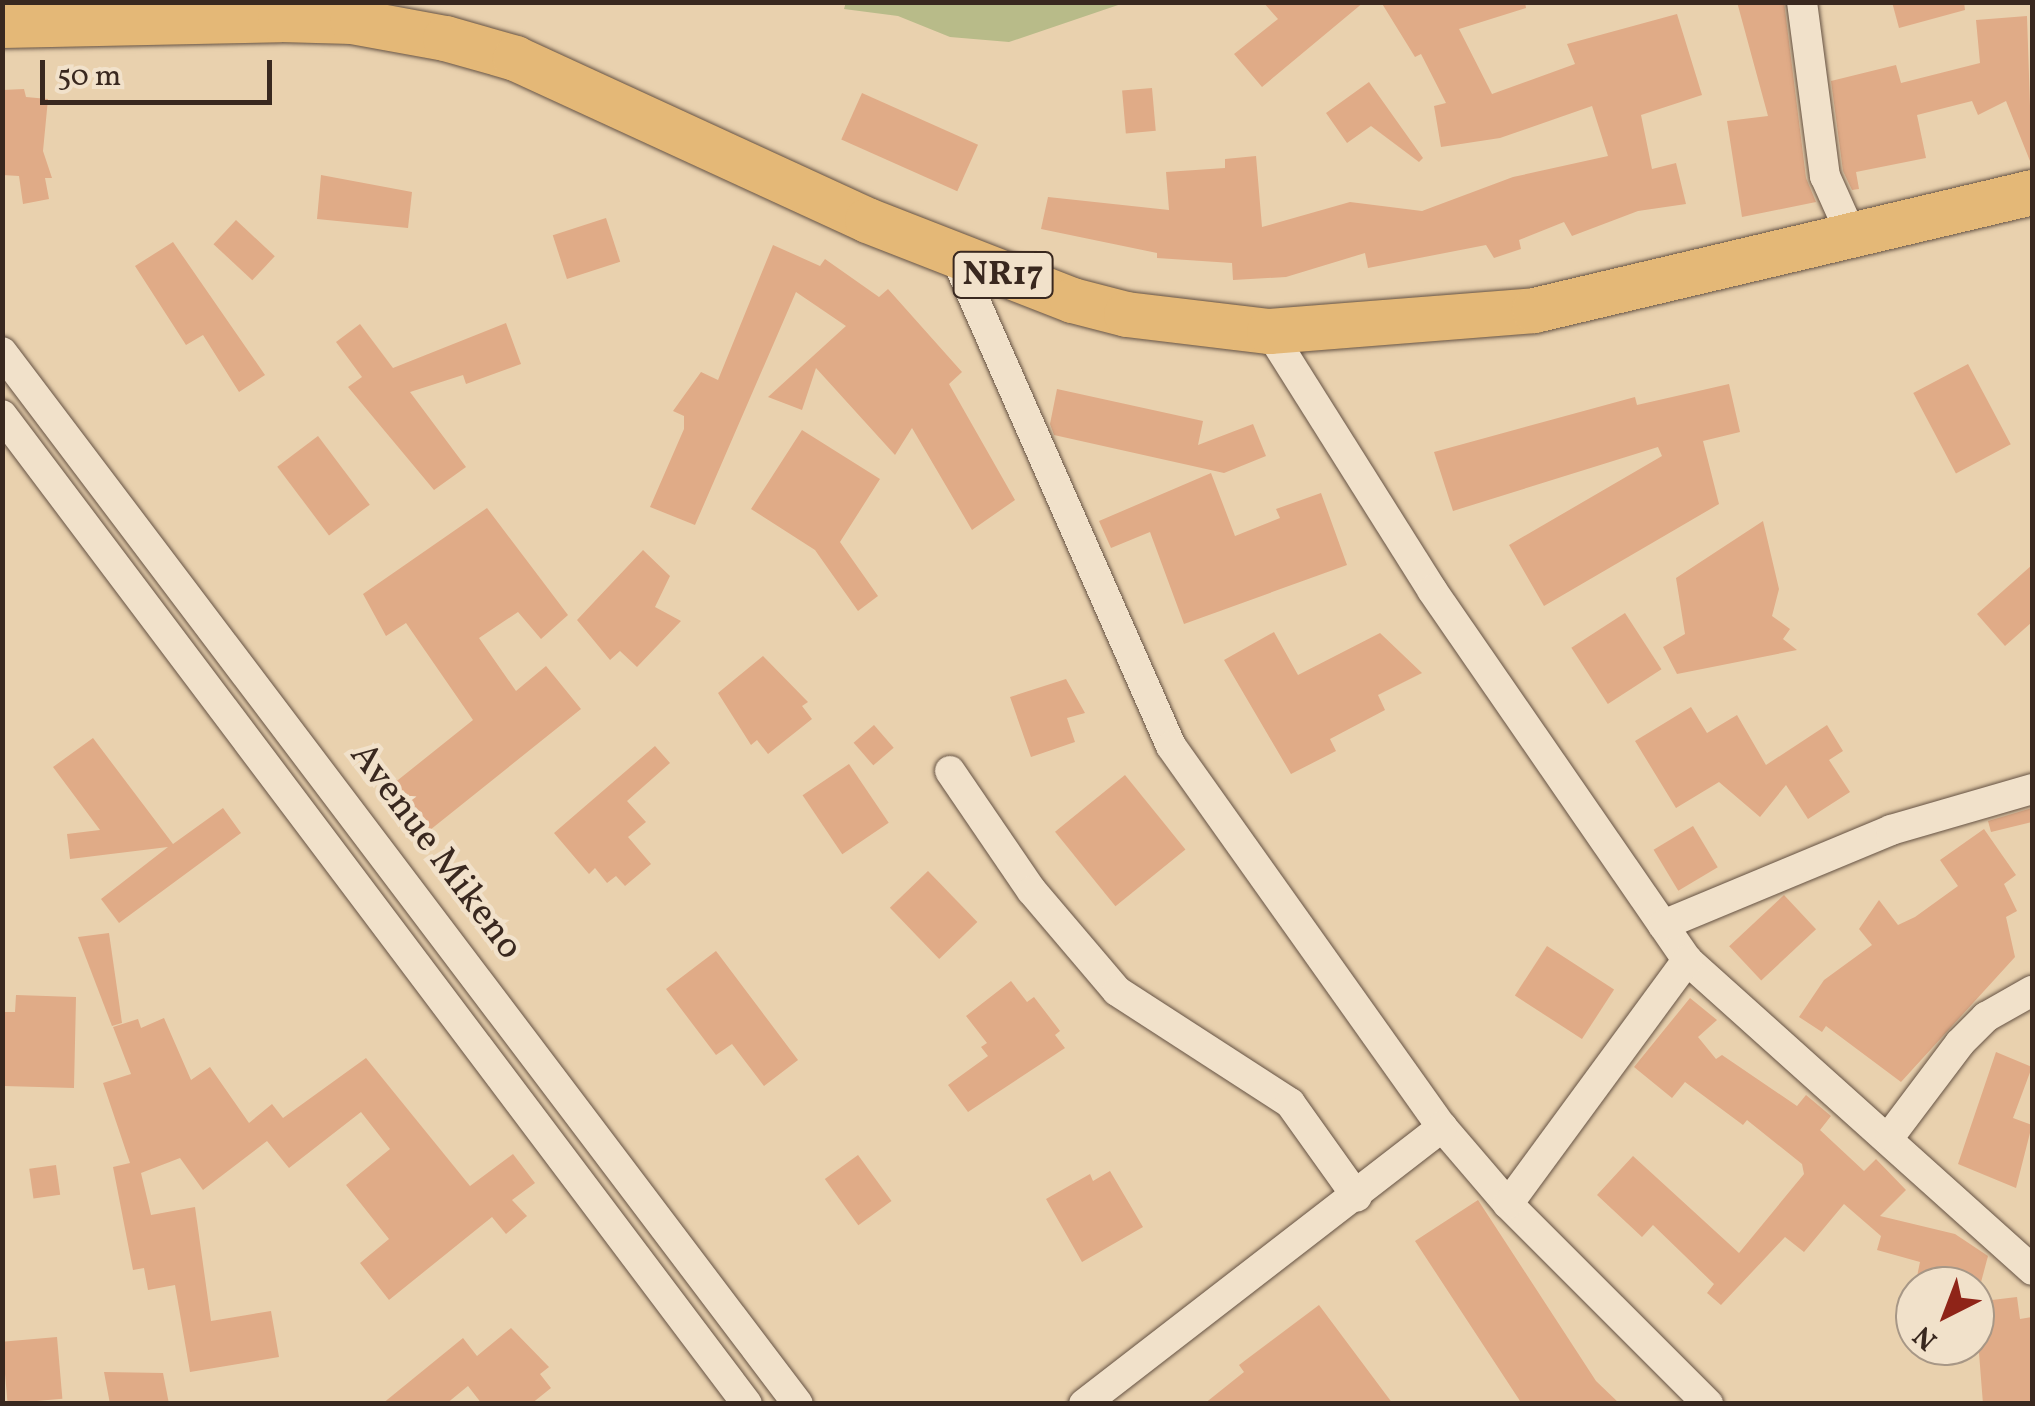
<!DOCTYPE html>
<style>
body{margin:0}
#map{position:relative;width:2035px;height:1406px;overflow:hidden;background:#e9d1ae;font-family:Vollkorn,serif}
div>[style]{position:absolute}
.green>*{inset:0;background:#b8bb89}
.building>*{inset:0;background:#e0ab87;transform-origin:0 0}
.roads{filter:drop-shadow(0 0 2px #655243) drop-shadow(0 0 2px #655243)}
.minor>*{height:30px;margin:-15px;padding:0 15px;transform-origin:15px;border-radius:15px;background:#f1e1ca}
.primary>*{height:45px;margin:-22.5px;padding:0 22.5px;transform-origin:22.5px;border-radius:22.5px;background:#e4b877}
span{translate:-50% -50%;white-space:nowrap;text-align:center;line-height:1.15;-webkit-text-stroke:9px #f1e1ca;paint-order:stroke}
.shield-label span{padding:2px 8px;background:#f1e1ca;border:2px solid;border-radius:8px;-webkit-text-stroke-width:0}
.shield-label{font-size:35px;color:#39281f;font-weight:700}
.street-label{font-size:38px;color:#39281f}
.frame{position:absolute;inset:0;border:5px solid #39281f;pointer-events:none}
.north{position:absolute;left:1895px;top:1266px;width:100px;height:100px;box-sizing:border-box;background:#f1e1ca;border:2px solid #a79786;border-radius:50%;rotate:222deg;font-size:28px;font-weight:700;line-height:40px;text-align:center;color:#39281f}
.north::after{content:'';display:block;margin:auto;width:35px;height:45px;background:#8f2418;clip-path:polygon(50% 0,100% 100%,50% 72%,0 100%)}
.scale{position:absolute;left:40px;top:60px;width:232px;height:45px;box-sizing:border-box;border:5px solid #39281f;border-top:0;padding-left:12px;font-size:30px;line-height:35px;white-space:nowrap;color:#39281f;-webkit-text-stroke:8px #f1e1ca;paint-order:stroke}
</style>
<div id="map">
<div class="green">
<div style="clip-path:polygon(846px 2px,1124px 2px,1124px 3px,1009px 42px,950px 37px,898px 16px,844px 9px)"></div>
</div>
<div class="building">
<div style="clip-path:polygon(1263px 2px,1364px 2px,1262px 87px,1234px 54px,1278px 19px)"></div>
<div style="clip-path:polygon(1381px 2px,1525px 2px,1526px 8px,1459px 29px,1492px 94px,1575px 64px,1567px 44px,1677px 14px,1702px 95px,1641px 115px,1652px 169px,1676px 163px,1686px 204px,1638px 211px,1572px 236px,1564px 222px,1519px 240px,1521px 249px,1494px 258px,1486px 245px,1368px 268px,1365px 253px,1286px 277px,1233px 280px,1232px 263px,1157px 258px,1157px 253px,1041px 229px,1048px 197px,1169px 210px,1166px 172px,1225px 168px,1225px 159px,1256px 156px,1262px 227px,1350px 202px,1422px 211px,1513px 177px,1608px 156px,1592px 106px,1500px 138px,1441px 147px,1434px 106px,1446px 103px,1421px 54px,1415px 57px)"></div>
<div style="clip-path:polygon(1737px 2px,1784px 2px,1806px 178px,1816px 202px,1742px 217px,1727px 121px,1768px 116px)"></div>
<div style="clip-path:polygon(1892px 2px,1964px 2px,1965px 10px,1899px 28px)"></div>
<div style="clip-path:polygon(2027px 16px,2032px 166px,2006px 101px,1978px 115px,1972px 101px,1917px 115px,1926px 158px,1856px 172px,1859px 189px,1852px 190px,1843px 171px,1831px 81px,1896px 65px,1901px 83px,1980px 63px,1976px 20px)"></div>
<div style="clip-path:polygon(1369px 82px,1423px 158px,1419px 162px,1371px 126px,1347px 143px,1326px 113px)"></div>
<div style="left:1152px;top:88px;width:43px;height:30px;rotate:85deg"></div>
<div style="clip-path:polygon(24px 89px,26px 97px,48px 99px,43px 151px,52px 178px,45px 178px,49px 199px,23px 204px,19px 176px,2px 175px,2px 90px)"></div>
<div style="left:862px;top:93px;width:127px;height:51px;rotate:24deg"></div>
<div style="clip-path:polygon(321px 175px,412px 192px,408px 228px,317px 219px)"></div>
<div style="left:606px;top:218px;width:46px;height:56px;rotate:72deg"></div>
<div style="left:236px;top:220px;width:53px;height:33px;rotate:43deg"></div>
<div style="clip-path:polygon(173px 242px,265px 375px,239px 392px,203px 335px,186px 345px,135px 266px)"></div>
<div style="clip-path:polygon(773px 245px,820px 266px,825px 259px,879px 297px,888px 289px,962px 372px,949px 384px,1015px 500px,972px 530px,912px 428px,895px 455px,816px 368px,802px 410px,768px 397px,846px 326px,796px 292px,695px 525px,650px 507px,684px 429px,684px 416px,673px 411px,701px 372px,718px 380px)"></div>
<div style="clip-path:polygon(506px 323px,521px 364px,466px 384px,463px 375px,410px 392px,466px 467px,434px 490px,348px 387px,362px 377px,336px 342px,360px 324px,393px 368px)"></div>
<div style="left:1968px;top:364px;width:91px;height:62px;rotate:62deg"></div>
<div style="clip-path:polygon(1729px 384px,1740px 432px,1703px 441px,1719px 504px,1544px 606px,1509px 545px,1662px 456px,1658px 447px,1453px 511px,1434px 452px,1635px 397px,1637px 405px)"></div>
<div style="clip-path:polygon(1057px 389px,1203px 421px,1198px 445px,1253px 424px,1266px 456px,1224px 473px,1054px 435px,1050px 424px)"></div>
<div style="clip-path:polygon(802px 430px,880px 479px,840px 542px,878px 596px,858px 611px,815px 550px,751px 509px)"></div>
<div style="left:318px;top:436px;width:86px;height:51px;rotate:53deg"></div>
<div style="clip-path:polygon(1211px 473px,1235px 536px,1280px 518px,1276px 509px,1321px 493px,1347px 565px,1184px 624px,1150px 532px,1111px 548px,1099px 521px)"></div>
<div style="clip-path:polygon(487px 508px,568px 615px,541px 639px,518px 612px,479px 638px,516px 691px,546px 666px,581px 709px,430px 830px,393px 784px,473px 720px,406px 623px,386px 636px,363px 594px)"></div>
<div style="clip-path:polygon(1763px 521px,1779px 589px,1772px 616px,1790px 629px,1783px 639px,1797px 650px,1677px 674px,1663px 647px,1685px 634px,1676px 578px)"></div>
<div style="clip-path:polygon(643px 550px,670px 576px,655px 607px,681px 621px,637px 667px,620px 651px,610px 660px,577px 620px)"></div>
<div style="clip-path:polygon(2032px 565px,2032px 622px,2005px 646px,1977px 614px)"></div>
<div style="left:1625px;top:613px;width:67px;height:64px;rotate:57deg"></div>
<div style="clip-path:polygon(1274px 632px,1298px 675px,1380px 633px,1422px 673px,1378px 695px,1385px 710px,1330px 739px,1336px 751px,1291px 774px,1224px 660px)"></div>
<div style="clip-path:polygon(763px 656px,808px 702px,802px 706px,812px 719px,768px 754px,757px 740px,751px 745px,718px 693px)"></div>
<div style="clip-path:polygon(1066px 679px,1085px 713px,1067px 718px,1075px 742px,1031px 757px,1010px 697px)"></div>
<div style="clip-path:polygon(1691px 707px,1707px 733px,1737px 715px,1766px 765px,1827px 725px,1843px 751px,1829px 760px,1850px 792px,1808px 819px,1786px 785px,1760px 817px,1719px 782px,1676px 808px,1635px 741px)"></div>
<div style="left:874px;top:725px;width:30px;height:27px;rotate:49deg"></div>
<div style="clip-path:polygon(93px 738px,173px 844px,223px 808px,241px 833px,119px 923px,101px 899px,168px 847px,70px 859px,67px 834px,100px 830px,53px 767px)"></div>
<div style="clip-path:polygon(655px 746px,670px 763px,627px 801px,646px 822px,628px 837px,651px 864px,625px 886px,616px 876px,607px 883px,595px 868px,589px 874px,554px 833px)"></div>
<div style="left:849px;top:764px;width:71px;height:56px;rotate:56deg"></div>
<div style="left:1125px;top:775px;width:96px;height:90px;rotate:51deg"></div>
<div style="clip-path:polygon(2032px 808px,2032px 822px,1991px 832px,1988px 821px)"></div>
<div style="left:1693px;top:826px;width:48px;height:46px;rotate:59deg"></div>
<div style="clip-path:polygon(1984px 829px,2016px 875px,2004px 884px,2017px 911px,2006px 917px,2015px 957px,1901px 1082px,1826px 1026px,1822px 1032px,1799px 1017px,1824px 980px,1872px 945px,1859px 929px,1879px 900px,1898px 925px,1915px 917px,1958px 886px,1940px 860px)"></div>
<div style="left:928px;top:871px;width:71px;height:53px;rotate:46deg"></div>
<div style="left:1784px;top:895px;width:47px;height:75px;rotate:47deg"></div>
<div style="clip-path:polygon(109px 933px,122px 1023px,112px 1026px,78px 937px)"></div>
<div style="left:1547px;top:946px;width:80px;height:59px;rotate:33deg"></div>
<div style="clip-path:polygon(716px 951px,798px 1060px,764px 1086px,732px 1044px,716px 1055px,666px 989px)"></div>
<div style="clip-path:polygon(1011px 981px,1027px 1002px,1034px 997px,1060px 1031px,1055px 1035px,1065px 1048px,968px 1112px,948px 1085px,988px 1056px,981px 1047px,987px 1043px,966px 1016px)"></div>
<div style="clip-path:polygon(16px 995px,76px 997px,74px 1088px,4px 1086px,5px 1012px,15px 1012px)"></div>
<div style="clip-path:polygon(1690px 998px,1717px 1020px,1698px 1037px,1716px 1059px,1722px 1055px,1797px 1106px,1806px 1095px,1831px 1116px,1820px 1130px,1864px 1171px,1876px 1159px,1906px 1190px,1880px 1216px,1955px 1234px,1988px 1256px,1980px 1286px,1915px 1286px,1920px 1262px,1877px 1250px,1881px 1236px,1844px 1204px,1804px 1252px,1785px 1237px,1721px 1305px,1707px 1293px,1714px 1284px,1653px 1225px,1642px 1237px,1597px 1195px,1633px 1156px,1739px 1253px,1804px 1174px,1802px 1164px,1747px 1120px,1743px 1125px,1685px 1082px,1672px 1098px,1634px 1067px)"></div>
<div style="clip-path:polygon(164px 1018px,191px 1080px,210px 1067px,249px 1123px,272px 1104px,283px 1118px,366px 1058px,470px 1186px,513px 1154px,535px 1183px,512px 1200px,527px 1216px,506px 1234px,492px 1217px,389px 1300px,360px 1263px,389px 1239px,346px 1185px,390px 1149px,361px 1112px,289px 1168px,267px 1141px,203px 1190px,180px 1158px,141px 1173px,151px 1215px,195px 1207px,211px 1321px,271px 1311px,279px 1357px,190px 1372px,175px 1285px,148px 1290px,144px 1268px,133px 1270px,113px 1167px,130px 1163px,103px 1083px,131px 1074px,113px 1027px,138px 1019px,141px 1028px)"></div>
<div style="clip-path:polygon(1996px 1052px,2032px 1067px,2013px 1118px,2032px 1125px,2016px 1188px,1958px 1164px)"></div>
<div style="left:858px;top:1155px;width:57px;height:41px;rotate:54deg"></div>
<div style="left:56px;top:1165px;width:30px;height:27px;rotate:82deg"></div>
<div style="clip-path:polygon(1110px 1171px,1143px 1227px,1082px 1262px,1046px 1199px,1090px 1174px,1093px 1181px)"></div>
<div style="clip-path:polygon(1478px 1200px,1596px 1381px,1620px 1404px,1522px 1404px,1415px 1241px)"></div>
<div style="clip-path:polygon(2017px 1297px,2020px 1319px,2032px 1317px,2032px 1404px,1983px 1404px,1975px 1302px)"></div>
<div style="clip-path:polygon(1319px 1305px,1393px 1404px,1204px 1404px,1244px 1372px,1239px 1365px)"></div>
<div style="clip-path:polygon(511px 1328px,549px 1367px,540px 1374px,551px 1388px,531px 1404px,482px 1404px,468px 1386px,446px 1404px,382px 1404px,463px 1338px,477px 1356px)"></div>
<div style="left:57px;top:1337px;width:62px;height:55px;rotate:85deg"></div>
<div style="clip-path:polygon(104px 1372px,163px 1373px,169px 1404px,110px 1404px)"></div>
</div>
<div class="roads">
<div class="minor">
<div style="left:1802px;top:2px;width:176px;rotate:82.5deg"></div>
<div style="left:1825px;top:176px;width:64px;rotate:65.9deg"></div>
<div style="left:956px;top:258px;width:533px;rotate:66.22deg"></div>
<div style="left:1171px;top:746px;width:468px;rotate:54.6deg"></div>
<div style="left:1442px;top:1127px;width:101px;rotate:49.4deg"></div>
<div style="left:1508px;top:1204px;width:283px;rotate:45deg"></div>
<div style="left:1269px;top:331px;width:306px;rotate:57.8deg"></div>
<div style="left:1432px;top:590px;width:449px;rotate:55.4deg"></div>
<div style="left:1687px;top:960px;width:464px;rotate:41.9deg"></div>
<div style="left:2px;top:352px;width:1319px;rotate:52.89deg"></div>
<div style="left:2px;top:415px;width:1238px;rotate:53.01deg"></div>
<div style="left:950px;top:771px;width:145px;rotate:55.7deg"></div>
<div style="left:1032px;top:891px;width:131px;rotate:49.6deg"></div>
<div style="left:1117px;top:991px;width:206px;rotate:32.9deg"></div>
<div style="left:1290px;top:1103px;width:115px;rotate:54.5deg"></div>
<div style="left:1663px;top:925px;width:247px;rotate:-22.6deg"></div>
<div style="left:1891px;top:830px;width:147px;rotate:-16.2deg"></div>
<div style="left:1890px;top:1136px;width:116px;rotate:-53deg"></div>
<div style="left:1960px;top:1043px;width:37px;rotate:-45deg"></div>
<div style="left:1986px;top:1017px;width:53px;rotate:-29.5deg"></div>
<div style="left:1508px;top:1204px;width:303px;rotate:-53.7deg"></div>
<div style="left:1084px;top:1404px;width:453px;rotate:-37.7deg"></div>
</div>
<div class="primary">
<div style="left:2px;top:25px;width:278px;rotate:-1.2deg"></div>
<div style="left:280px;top:19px;width:72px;rotate:1.6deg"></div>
<div style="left:352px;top:21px;width:95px;rotate:10.4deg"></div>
<div style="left:445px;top:38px;width:73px;rotate:15.9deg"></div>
<div style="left:515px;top:58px;width:387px;rotate:24.7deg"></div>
<div style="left:867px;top:220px;width:220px;rotate:21.3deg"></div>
<div style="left:1072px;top:300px;width:56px;rotate:14.5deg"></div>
<div style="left:1126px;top:314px;width:144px;rotate:6.8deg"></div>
<div style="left:1269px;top:331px;width:266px;rotate:-4.5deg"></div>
<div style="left:1534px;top:310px;width:512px;rotate:-13.33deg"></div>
</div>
</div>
<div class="shield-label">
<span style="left:1003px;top:275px">NR17</span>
</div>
<div class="street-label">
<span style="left:435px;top:852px;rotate:53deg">Avenue Mikeno</span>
</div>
<div class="frame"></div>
<div class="north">N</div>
<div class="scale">50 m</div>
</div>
